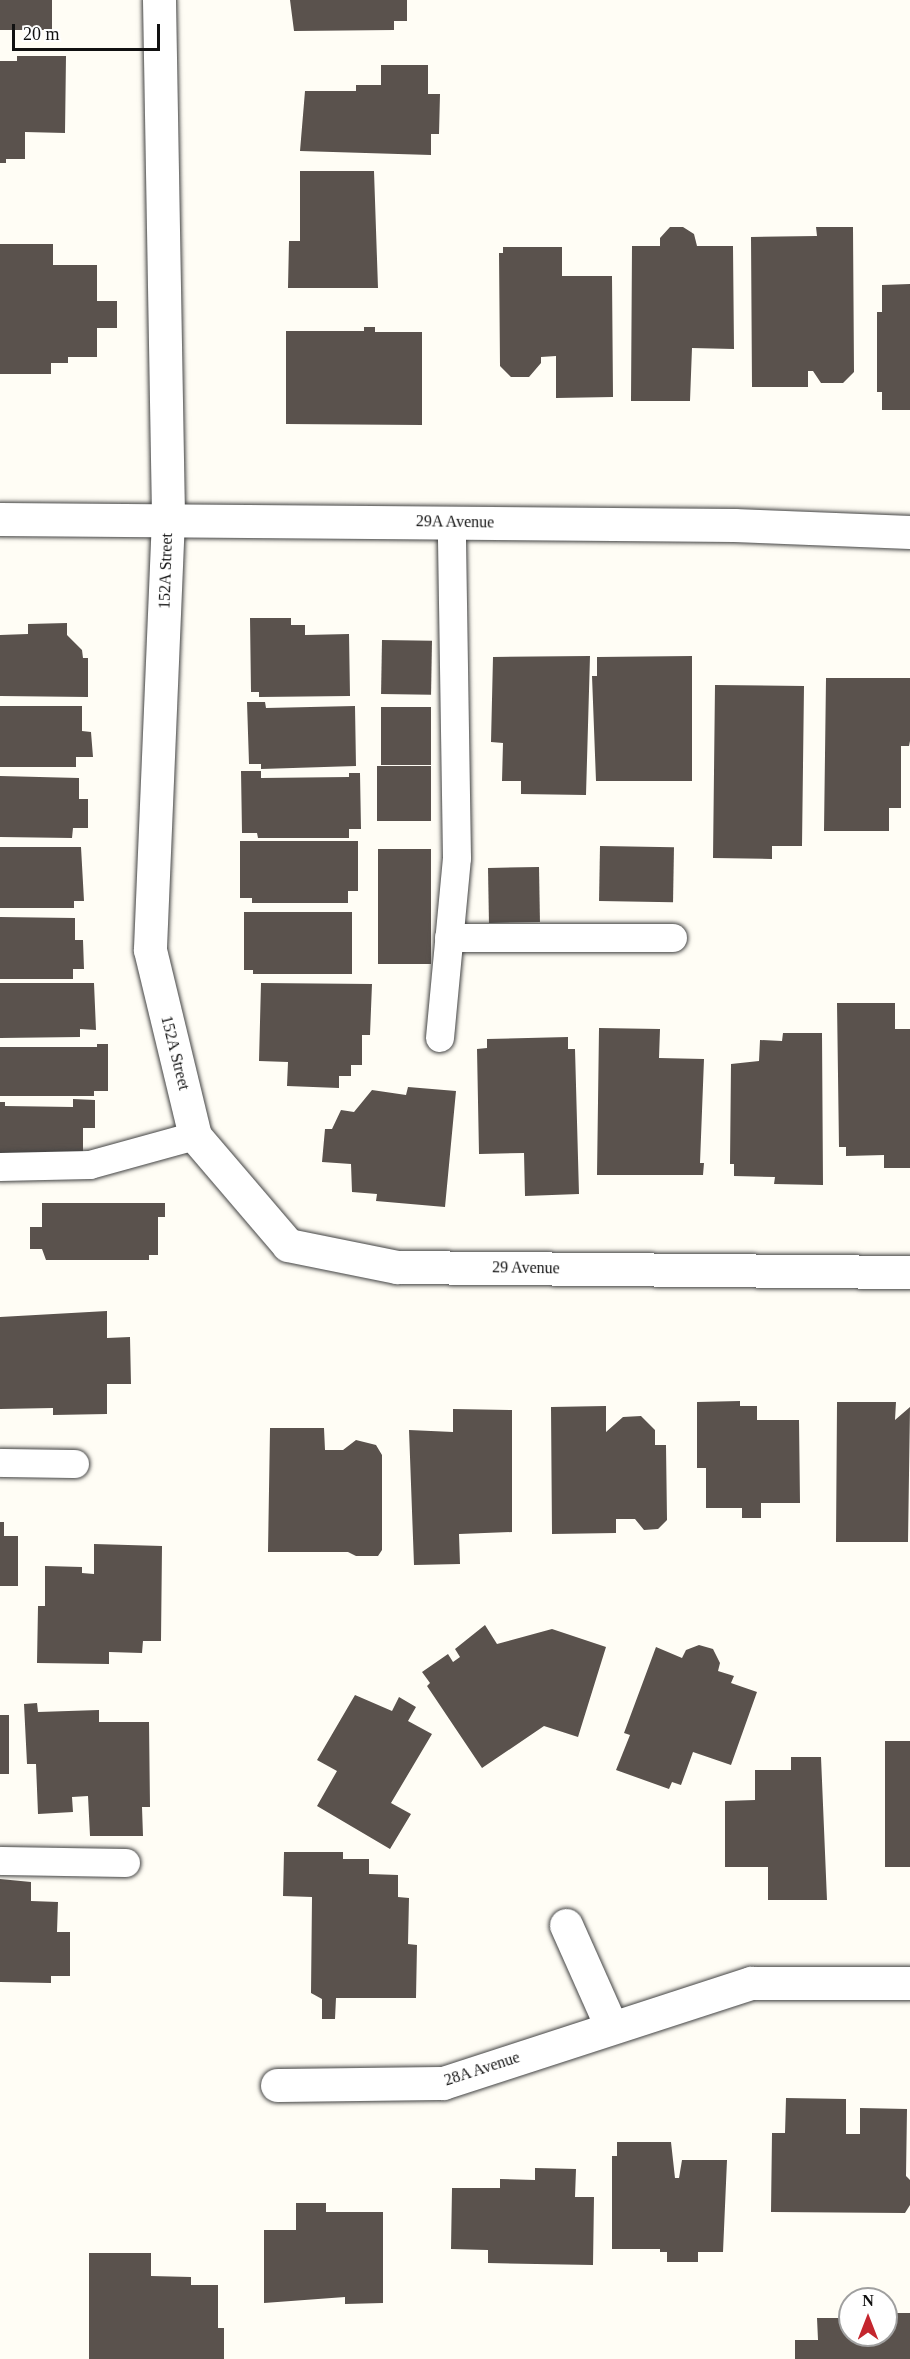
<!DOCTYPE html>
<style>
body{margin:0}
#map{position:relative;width:910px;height:2359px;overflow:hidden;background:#fffdf5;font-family:"Times New Roman",serif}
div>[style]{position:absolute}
.building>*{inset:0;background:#5a524d;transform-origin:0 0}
.roads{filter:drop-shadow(0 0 2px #444) drop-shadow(0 0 2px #444)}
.lane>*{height:28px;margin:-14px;padding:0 14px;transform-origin:14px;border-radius:14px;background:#fff}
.street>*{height:33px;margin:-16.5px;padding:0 16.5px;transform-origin:16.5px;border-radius:16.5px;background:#fff}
span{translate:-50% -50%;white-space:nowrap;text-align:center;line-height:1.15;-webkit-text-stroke:6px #fff;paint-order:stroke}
.street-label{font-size:16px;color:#111}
.north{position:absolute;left:838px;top:2287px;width:60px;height:60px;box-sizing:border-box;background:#fff;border:2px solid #a0a0a0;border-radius:50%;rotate:0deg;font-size:16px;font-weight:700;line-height:24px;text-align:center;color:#111}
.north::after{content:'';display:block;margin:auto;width:21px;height:27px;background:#c4262e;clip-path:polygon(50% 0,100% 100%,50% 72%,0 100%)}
.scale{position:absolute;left:12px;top:24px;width:148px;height:27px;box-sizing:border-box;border:3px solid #111;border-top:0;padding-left:8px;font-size:18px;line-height:21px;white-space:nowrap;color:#111;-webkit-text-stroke:4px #fff;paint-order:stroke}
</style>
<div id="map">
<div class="building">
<div style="left:0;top:0;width:52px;height:30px"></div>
<div style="clip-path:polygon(290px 0,407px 0,407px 21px,394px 21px,394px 30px,294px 31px)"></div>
<div style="clip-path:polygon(17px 56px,66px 56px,65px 133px,25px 132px,25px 159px,6px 159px,6px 163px,0 163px,0 61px,17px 61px)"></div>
<div style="clip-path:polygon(381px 65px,428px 65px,428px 94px,440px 94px,439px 134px,431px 134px,431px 155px,300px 151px,305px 91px,356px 91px,356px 85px,381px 85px)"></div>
<div style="clip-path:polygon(300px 171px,374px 171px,378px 288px,288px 288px,289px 241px,300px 241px)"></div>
<div style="clip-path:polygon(670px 227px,683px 227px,694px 234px,697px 246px,733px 246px,734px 349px,692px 348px,690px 401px,631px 401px,632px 246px,660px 246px,660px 238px)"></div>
<div style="clip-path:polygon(816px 227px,853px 227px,854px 372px,843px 383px,821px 383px,813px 371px,808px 371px,808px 387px,752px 387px,751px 237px,817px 236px)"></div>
<div style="clip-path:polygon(0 244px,53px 244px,53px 265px,97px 265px,97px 301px,117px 301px,117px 328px,97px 328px,97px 357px,68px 357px,68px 363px,51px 363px,51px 374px,0 374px)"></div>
<div style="clip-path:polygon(503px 247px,562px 247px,562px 276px,612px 276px,613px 397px,556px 398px,556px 356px,541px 357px,541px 363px,529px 377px,511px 377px,500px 366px,499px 253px,503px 253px)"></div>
<div style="clip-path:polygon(910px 284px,910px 410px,882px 410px,882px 392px,877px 392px,877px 312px,882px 312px,882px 285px)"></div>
<div style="clip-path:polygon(364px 327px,375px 327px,375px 332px,422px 332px,422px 425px,286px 424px,286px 331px,364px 331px)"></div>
<div style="clip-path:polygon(250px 618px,291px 618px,291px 625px,305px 625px,305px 635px,349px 634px,350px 696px,259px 697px,259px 692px,251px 692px)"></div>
<div style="clip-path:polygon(67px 623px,67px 635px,82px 650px,83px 658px,88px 658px,88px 697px,0 696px,0 635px,28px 634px,28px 624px)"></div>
<div style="left:382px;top:640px;width:50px;height:54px;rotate:1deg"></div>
<div style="clip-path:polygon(590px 656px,586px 795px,521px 794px,521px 781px,502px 781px,503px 743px,491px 742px,493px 657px)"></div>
<div style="clip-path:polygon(692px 656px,692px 781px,596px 781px,592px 676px,597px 676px,597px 657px)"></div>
<div style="clip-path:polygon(826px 678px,910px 678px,910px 741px,909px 746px,901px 746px,901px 808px,889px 808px,889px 831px,824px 831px)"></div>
<div style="clip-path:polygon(715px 685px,804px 686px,802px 846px,772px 846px,772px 859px,713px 858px)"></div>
<div style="clip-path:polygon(247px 702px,265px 702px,266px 708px,355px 706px,356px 766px,261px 769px,261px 764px,249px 764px)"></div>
<div style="clip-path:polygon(0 706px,82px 706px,82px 731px,91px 732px,93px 757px,76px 757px,76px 767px,0 767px)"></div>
<div style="left:381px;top:707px;width:50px;height:58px"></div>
<div style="left:377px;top:766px;width:54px;height:55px"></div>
<div style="clip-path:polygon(241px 771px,261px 771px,261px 778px,349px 777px,349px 773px,360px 773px,361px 829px,349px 829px,349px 838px,258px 838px,257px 833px,242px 833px)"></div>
<div style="clip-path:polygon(0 776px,79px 778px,79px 799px,88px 799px,88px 828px,73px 828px,72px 838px,0 837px)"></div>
<div style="clip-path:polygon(240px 841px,358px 841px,358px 891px,348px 891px,348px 903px,252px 903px,252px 898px,240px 898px)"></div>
<div style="left:600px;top:846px;width:74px;height:55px;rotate:1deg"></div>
<div style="clip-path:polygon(0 847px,81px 847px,84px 901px,74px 901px,74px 908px,0 908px)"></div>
<div style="left:378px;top:849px;width:53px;height:115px"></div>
<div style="left:539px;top:867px;width:55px;height:51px;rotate:89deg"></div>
<div style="clip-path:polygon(244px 912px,352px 912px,352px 974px,253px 974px,253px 970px,244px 970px)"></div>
<div style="clip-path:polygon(0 917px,75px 918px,75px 940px,83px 940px,84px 969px,73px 969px,73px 979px,0 979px)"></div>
<div style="clip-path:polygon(0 983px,94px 983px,96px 1030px,80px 1029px,80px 1037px,0 1038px)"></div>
<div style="clip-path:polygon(261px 983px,372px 984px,370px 1035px,362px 1035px,362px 1065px,351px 1065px,351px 1076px,339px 1076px,339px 1088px,287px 1086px,288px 1062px,259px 1061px)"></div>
<div style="clip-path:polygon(837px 1003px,895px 1003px,895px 1029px,910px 1029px,910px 1168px,884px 1168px,884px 1155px,846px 1156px,846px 1147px,839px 1147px)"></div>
<div style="clip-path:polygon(599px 1028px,660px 1029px,659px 1058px,704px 1059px,700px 1163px,704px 1163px,703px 1175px,597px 1175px)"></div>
<div style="clip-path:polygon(783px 1033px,822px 1033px,823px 1185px,774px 1184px,775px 1177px,734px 1176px,734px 1164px,730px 1164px,731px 1064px,759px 1061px,760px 1040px,782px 1041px)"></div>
<div style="clip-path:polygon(568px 1037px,568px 1049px,575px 1049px,579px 1194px,525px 1196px,524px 1153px,479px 1154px,477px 1049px,487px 1048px,487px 1039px)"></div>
<div style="clip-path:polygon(97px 1044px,108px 1044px,108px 1091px,94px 1091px,94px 1096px,0 1096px,0 1047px,97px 1047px)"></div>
<div style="clip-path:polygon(408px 1087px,456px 1091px,445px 1207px,376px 1201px,377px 1194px,352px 1192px,351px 1164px,322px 1162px,325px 1129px,332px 1129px,341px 1110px,354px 1112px,372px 1090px,406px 1095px)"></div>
<div style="clip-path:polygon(73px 1099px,95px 1100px,95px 1128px,83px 1128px,83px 1156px,0 1155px,0 1102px,5px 1102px,5px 1106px,73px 1107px)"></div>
<div style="clip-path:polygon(42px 1203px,165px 1203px,165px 1217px,158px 1217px,158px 1255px,149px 1255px,149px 1260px,46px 1260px,42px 1249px,30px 1249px,30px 1227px,42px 1227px)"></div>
<div style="clip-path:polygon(107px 1311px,107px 1338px,130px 1337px,131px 1384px,107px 1384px,107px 1414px,53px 1415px,53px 1408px,0 1409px,0 1317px)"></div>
<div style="clip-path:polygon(740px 1401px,740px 1406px,757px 1406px,757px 1420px,799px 1420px,800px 1503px,761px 1503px,761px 1518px,742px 1518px,742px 1508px,706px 1508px,706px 1468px,697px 1468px,697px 1402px)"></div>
<div style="clip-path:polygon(837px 1402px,896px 1402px,895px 1420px,910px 1407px,908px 1542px,836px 1542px)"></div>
<div style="clip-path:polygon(606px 1406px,606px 1432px,623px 1417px,641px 1416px,655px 1430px,655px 1445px,666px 1445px,667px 1520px,658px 1529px,644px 1530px,635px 1519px,616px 1519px,616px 1533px,552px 1534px,551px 1407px)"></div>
<div style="clip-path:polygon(453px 1409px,512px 1410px,512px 1532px,459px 1534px,460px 1564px,414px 1565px,409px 1430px,453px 1432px)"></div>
<div style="clip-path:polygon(270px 1428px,324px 1428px,325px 1450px,343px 1450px,356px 1440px,376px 1445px,382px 1455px,382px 1550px,378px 1556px,356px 1556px,348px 1552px,268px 1552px)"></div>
<div style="clip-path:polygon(0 1522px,4px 1522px,4px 1536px,18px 1536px,18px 1586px,0 1586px)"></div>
<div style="clip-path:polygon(94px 1544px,162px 1546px,161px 1641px,143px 1641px,142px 1653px,109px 1652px,109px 1664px,37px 1663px,38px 1606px,45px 1606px,45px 1566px,82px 1567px,82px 1573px,94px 1574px)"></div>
<div style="clip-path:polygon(485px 1625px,497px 1644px,552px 1629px,606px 1647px,578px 1737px,544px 1726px,482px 1768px,427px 1686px,430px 1683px,422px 1672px,448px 1654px,453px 1662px,460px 1657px,455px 1649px)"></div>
<div style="clip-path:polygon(699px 1645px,713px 1649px,720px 1663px,718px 1671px,734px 1676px,731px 1683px,757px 1692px,731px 1765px,693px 1752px,681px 1785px,672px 1782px,669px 1789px,616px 1770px,630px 1735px,624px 1733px,656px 1647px,682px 1658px,686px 1650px)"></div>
<div style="clip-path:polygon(355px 1695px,392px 1711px,399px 1697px,416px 1707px,408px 1721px,432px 1734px,391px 1803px,411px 1814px,390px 1849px,317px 1806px,337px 1771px,317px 1760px)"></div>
<div style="clip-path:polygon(37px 1703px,38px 1712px,99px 1710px,99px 1722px,149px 1722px,150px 1807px,142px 1807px,143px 1836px,90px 1836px,88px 1796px,72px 1797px,73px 1812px,38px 1814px,36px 1764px,27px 1764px,24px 1704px)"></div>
<div style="left:0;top:1715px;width:9px;height:59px"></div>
<div style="left:885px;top:1741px;width:25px;height:126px"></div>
<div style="clip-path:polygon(791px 1757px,821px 1757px,827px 1900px,768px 1900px,768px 1867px,725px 1867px,725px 1801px,755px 1800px,755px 1770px,791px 1770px)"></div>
<div style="clip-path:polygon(284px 1852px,343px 1852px,343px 1859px,369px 1859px,369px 1874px,398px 1875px,398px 1897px,409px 1898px,408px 1944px,417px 1945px,416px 1998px,336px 1998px,335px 2019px,322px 2019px,322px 1999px,311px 1993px,312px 1897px,283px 1896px)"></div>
<div style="clip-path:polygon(0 1879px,31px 1882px,31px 1901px,58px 1902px,57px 1932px,70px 1932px,70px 1976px,51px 1976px,51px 1983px,0 1982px)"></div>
<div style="clip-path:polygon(786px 2098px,846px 2099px,846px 2134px,860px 2134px,860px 2108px,907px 2109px,906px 2176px,910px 2180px,910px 2205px,905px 2213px,771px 2212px,772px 2133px,785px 2133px)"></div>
<div style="clip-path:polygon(617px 2142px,671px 2142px,675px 2178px,679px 2178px,682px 2160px,727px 2160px,723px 2252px,698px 2252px,698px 2262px,667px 2262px,667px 2252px,660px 2252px,660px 2249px,612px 2249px,612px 2156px,617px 2156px)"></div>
<div style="clip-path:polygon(535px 2168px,576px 2169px,575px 2197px,594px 2197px,593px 2265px,488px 2263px,488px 2250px,451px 2249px,452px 2188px,500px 2188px,500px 2179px,535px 2180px)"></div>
<div style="clip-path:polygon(296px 2203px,326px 2203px,326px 2212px,383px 2212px,383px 2303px,345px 2304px,345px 2297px,264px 2303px,264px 2230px,296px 2230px)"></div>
<div style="clip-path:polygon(89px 2253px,151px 2253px,151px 2276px,191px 2277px,191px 2285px,218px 2285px,218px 2328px,224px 2328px,224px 2359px,89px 2359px)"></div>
<div style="clip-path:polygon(886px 2313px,910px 2313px,910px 2359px,795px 2359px,795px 2340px,818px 2340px,817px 2318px,850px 2318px,850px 2335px,886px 2335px)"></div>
</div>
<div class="roads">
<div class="lane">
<div style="left:449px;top:938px;width:224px"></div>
<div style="left:440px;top:1038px;width:181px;rotate:-84.6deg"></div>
<div style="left:457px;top:858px;width:336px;rotate:-90.9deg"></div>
<div style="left:0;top:1167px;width:90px;rotate:-1.3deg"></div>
<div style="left:90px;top:1165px;width:109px;rotate:-15.4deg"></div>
<div style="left:0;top:1463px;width:75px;rotate:0.8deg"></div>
<div style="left:0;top:1861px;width:126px;rotate:0.9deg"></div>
</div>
<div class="street">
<div style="left:159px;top:0;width:518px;rotate:89deg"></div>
<div style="left:168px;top:518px;width:432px;rotate:92.4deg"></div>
<div style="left:150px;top:950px;width:191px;rotate:76.4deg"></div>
<div style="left:195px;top:1136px;width:143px;rotate:49.5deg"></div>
<div style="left:288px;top:1245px;width:111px;rotate:11.4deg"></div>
<div style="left:397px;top:1267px;width:513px;rotate:0.56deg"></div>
<div style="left:0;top:519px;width:734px;rotate:0.47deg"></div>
<div style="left:734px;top:525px;width:176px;rotate:2.3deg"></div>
<div style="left:566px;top:1925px;width:111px;rotate:66deg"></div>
<div style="left:277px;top:2085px;width:166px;rotate:-0.7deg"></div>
<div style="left:443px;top:2083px;width:324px;rotate:-18deg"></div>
<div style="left:751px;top:1983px;width:159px"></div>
</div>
</div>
<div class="street-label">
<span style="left:455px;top:522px;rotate:1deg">29A Avenue</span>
<span style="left:166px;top:571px;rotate:-88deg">152A Street</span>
<span style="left:175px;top:1053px;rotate:76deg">152A Street</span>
<span style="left:526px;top:1268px;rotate:1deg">29 Avenue</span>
<span style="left:482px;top:2069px;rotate:-18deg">28A Avenue</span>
</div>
<div class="north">N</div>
<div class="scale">20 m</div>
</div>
